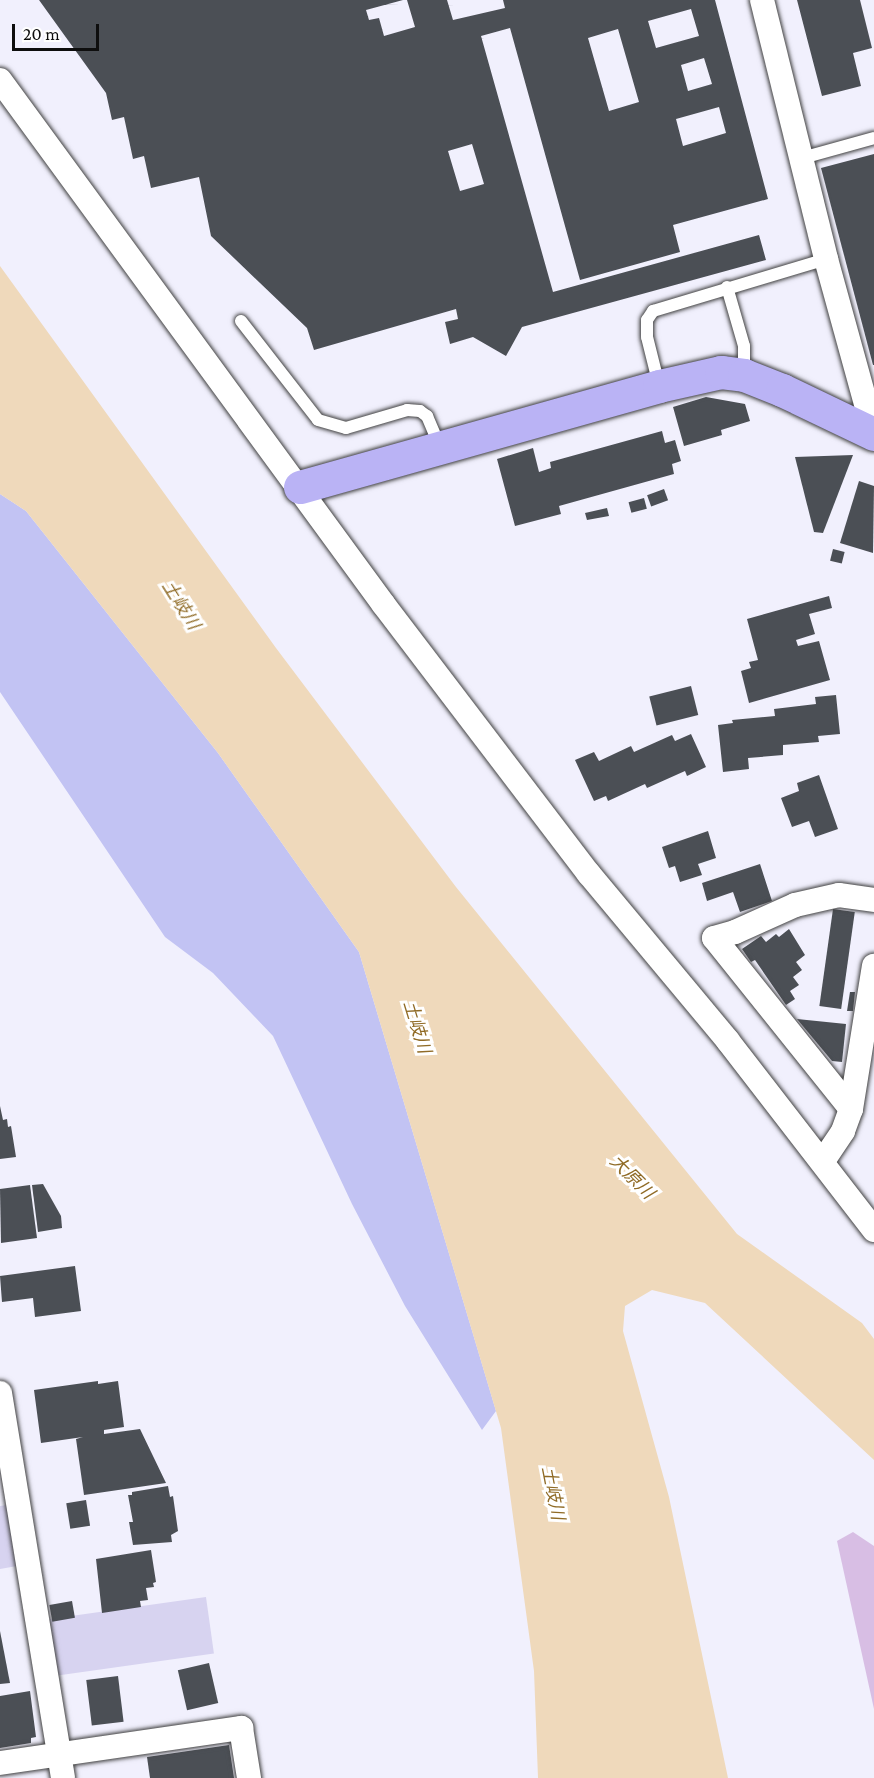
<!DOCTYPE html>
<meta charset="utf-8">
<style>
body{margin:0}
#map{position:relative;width:874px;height:1778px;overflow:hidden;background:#f1f0fd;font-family:"Crimson Pro","Noto Sans JP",serif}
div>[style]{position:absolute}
.farmland>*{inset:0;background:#d7d3f0;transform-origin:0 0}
.green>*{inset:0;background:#d8bee4}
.sand>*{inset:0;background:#c2c3f3}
.water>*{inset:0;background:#efd9bb}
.building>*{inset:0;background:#4b4f55;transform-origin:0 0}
.roads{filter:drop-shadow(0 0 2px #414141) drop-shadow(0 0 2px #414141)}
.lane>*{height:12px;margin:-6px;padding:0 6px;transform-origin:6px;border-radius:6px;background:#fff}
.street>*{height:24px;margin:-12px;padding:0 12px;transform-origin:12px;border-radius:12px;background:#fff}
.secondary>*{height:33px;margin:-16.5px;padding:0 16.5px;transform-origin:16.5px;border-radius:16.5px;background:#bab3f5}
span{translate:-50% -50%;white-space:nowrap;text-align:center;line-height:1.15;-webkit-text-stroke:6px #fff;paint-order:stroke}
.water-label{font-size:18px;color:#906b26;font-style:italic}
.scale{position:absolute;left:12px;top:24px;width:87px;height:27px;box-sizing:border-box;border:3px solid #0e0e0e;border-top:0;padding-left:8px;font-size:18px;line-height:21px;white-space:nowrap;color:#0e0e0e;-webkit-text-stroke:4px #fff;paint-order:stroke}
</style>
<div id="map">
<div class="farmland">
<div style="clip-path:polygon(7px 1505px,17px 1566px,0 1569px,0 1506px)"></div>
<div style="left:206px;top:1597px;width:57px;height:165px;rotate:82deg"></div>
</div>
<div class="green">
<div style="clip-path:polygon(853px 1532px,874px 1546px,874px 1709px,837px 1541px)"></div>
</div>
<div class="sand">
<div style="clip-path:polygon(0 494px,26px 511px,218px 753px,359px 952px,496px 1411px,482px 1430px,405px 1306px,352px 1204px,273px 1036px,213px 973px,165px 937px,0 692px)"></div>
</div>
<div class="water">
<div style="clip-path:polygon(0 266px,276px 648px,456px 887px,737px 1234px,862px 1323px,874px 1339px,874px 1460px,705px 1303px,652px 1290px,625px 1306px,623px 1331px,669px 1497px,728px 1778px,538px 1778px,534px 1671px,501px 1428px,359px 952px,218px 753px,26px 511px,0 494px)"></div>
</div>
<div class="building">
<div style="clip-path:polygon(evenodd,39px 0,403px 0,366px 10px,369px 20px,379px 18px,384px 36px,415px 27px,407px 0,447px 0,453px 20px,505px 8px,503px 0,715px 0,768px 199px,673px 225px,680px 252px,580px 280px,510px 28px,481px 36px,553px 292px,759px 235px,766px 260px,522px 327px,506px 356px,473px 337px,450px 344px,445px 322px,458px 319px,456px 309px,314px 350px,307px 328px,211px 236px,199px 177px,151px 188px,144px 156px,133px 159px,124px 117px,112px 120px,106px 93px,39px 0,691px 9px,699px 36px,656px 48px,648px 21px,691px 9px,39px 0,618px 29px,639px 102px,609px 111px,588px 38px,618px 29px,39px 0,704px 58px,712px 84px,688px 91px,681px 65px,704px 58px,39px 0,719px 107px,726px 133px,683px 146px,676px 119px,719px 107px,39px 0,472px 144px,484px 184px,460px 191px,448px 151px,472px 144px)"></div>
<div style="clip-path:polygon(797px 0,860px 0,872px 48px,853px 53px,861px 86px,822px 96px)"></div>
<div style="clip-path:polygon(874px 154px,874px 365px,873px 365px,821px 168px)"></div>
<div style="clip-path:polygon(706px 397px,745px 404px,750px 421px,721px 430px,722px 435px,684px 446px,673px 407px)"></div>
<div style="clip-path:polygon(662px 431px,665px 443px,675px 440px,681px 461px,672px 464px,674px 474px,559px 506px,561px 514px,515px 526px,497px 459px,533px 448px,539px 472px,551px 468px,550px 462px)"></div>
<div style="clip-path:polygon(853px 455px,823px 533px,814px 532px,795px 457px)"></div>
<div style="clip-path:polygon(859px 481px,874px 486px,873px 553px,840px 543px)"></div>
<div style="left:664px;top:489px;width:12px;height:18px;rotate:70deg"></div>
<div style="left:644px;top:498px;width:11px;height:16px;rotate:75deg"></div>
<div style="clip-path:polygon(607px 508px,609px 516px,587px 520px,585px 513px)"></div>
<div style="left:833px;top:549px;width:12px;height:12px;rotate:14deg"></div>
<div style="clip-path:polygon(829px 596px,832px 608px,809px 614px,815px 634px,796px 640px,798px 646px,819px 641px,830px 680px,749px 703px,741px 671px,751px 668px,749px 662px,758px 660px,747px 619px)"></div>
<div style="left:691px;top:686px;width:30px;height:43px;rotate:76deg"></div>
<div style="clip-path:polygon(836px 695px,840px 734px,818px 736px,819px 742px,783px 745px,783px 755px,748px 758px,749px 769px,723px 772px,718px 725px,733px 723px,732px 720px,775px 716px,774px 709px,816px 704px,815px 697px)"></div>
<div style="clip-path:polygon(691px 734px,706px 767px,687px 776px,685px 771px,647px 788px,645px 784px,608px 801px,606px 796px,594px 801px,575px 760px,594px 752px,599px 761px,631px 746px,634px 752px,672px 735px,675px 741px)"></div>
<div style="clip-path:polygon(819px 775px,838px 829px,815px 837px,809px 821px,792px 827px,781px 798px,799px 791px,797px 783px)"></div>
<div style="clip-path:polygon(708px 831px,716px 858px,698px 864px,702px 875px,680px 882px,675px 866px,669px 868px,662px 847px)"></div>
<div style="clip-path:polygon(760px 864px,772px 901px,740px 912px,733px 892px,707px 901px,702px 883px)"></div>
<div style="left:833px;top:909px;width:22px;height:98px;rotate:8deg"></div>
<div style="clip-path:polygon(789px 929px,805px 955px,796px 962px,802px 970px,793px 977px,799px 985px,790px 991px,795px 999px,786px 1005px,755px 960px,751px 962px,742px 949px,761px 936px,766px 942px,776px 934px,779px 937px)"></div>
<div style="clip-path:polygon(850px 992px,855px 992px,853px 1011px,847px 1011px)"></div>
<div style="clip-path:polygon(797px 1019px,846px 1024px,842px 1062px,832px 1061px)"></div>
<div style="clip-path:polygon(0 1106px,3px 1120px,7px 1119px,8px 1127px,11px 1126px,16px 1157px,0 1159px)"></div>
<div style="clip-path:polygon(43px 1184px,61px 1216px,62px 1228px,38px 1232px,32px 1185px)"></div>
<div style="clip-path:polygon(30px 1185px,37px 1238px,1px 1243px,0 1189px)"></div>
<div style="clip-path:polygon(75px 1266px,81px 1311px,35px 1317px,33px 1298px,2px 1302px,0 1276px)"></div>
<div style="clip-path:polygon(98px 1381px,98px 1384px,118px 1381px,124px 1427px,104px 1430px,104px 1434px,140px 1429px,166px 1483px,84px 1495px,76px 1439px,83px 1437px,41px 1443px,34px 1390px)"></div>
<div style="clip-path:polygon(168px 1486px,170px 1497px,173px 1496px,178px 1531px,171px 1535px,172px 1542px,133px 1545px,129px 1522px,133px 1522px,128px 1495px,132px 1495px,132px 1492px)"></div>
<div style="left:86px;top:1500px;width:26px;height:20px;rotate:81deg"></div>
<div style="clip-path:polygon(151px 1550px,156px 1582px,153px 1583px,154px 1587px,146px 1588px,148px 1600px,140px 1601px,141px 1607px,102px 1613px,96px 1559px)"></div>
<div style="left:72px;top:1601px;width:17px;height:23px;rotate:80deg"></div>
<div style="clip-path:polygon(0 1631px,10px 1683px,0 1684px)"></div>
<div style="left:209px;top:1663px;width:41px;height:32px;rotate:77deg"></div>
<div style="left:118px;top:1676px;width:46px;height:32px;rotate:83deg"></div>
<div style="clip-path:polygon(30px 1691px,36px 1737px,31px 1738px,31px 1743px,0 1748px,0 1696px)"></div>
<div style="clip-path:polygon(229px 1745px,234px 1778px,150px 1778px,147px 1757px)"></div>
</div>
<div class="roads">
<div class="lane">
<div style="left:802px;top:158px;width:75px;rotate:-15.5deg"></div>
<div style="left:727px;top:287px;width:61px;rotate:73.9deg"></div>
<div style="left:744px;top:346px;width:27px;rotate:90deg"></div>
<div style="left:241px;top:321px;width:125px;rotate:52.1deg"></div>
<div style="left:318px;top:420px;width:29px;rotate:16deg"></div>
<div style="left:346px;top:428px;width:64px;rotate:-16.4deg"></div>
<div style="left:407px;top:410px;width:13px;rotate:4deg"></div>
<div style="left:420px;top:411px;width:9px;rotate:36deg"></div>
<div style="left:427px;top:416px;width:34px;rotate:67deg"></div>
<div style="left:659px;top:385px;width:49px;rotate:-104deg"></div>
<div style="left:647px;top:337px;width:17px;rotate:-90deg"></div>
<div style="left:647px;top:320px;width:11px;rotate:-56deg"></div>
<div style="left:653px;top:311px;width:181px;rotate:-16.7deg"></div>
</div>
<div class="street">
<div style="left:762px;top:0;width:267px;rotate:76.1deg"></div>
<div style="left:826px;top:259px;width:180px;rotate:74.6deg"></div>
<div style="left:0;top:80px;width:650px;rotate:53.82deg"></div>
<div style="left:384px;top:605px;width:338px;rotate:52.7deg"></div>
<div style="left:589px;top:874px;width:217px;rotate:50.2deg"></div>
<div style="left:728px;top:1041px;width:239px;rotate:52.3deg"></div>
<div style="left:851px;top:1109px;width:219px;rotate:-128.7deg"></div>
<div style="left:714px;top:938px;width:22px;rotate:-16deg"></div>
<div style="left:735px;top:932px;width:66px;rotate:-24.2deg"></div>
<div style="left:795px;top:905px;width:45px;rotate:-12.8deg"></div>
<div style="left:839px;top:895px;width:35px;rotate:8deg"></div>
<div style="left:823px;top:1161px;width:36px;rotate:-56deg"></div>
<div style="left:843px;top:1131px;width:23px;rotate:-70deg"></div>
<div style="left:851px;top:1109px;width:145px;rotate:-80.9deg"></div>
<div style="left:0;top:1393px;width:390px;rotate:80.7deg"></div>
<div style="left:0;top:1763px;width:244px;rotate:-8.3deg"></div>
<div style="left:241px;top:1728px;width:51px;rotate:80.9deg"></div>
</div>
<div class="secondary">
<div style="left:300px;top:487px;width:373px;rotate:-15.7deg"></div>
<div style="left:659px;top:386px;width:64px;rotate:-12.7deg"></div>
<div style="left:721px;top:372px;width:23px;rotate:7deg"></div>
<div style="left:744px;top:375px;width:41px;rotate:21.5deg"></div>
<div style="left:782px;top:390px;width:102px;rotate:25.6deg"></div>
</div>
</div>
<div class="water-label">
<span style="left:181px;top:605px;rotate:58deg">土岐川</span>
<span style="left:417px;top:1027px;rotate:73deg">土岐川</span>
<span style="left:632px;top:1177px;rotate:45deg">大原川</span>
<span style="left:553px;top:1493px;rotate:79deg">土岐川</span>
</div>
<div class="scale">20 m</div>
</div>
